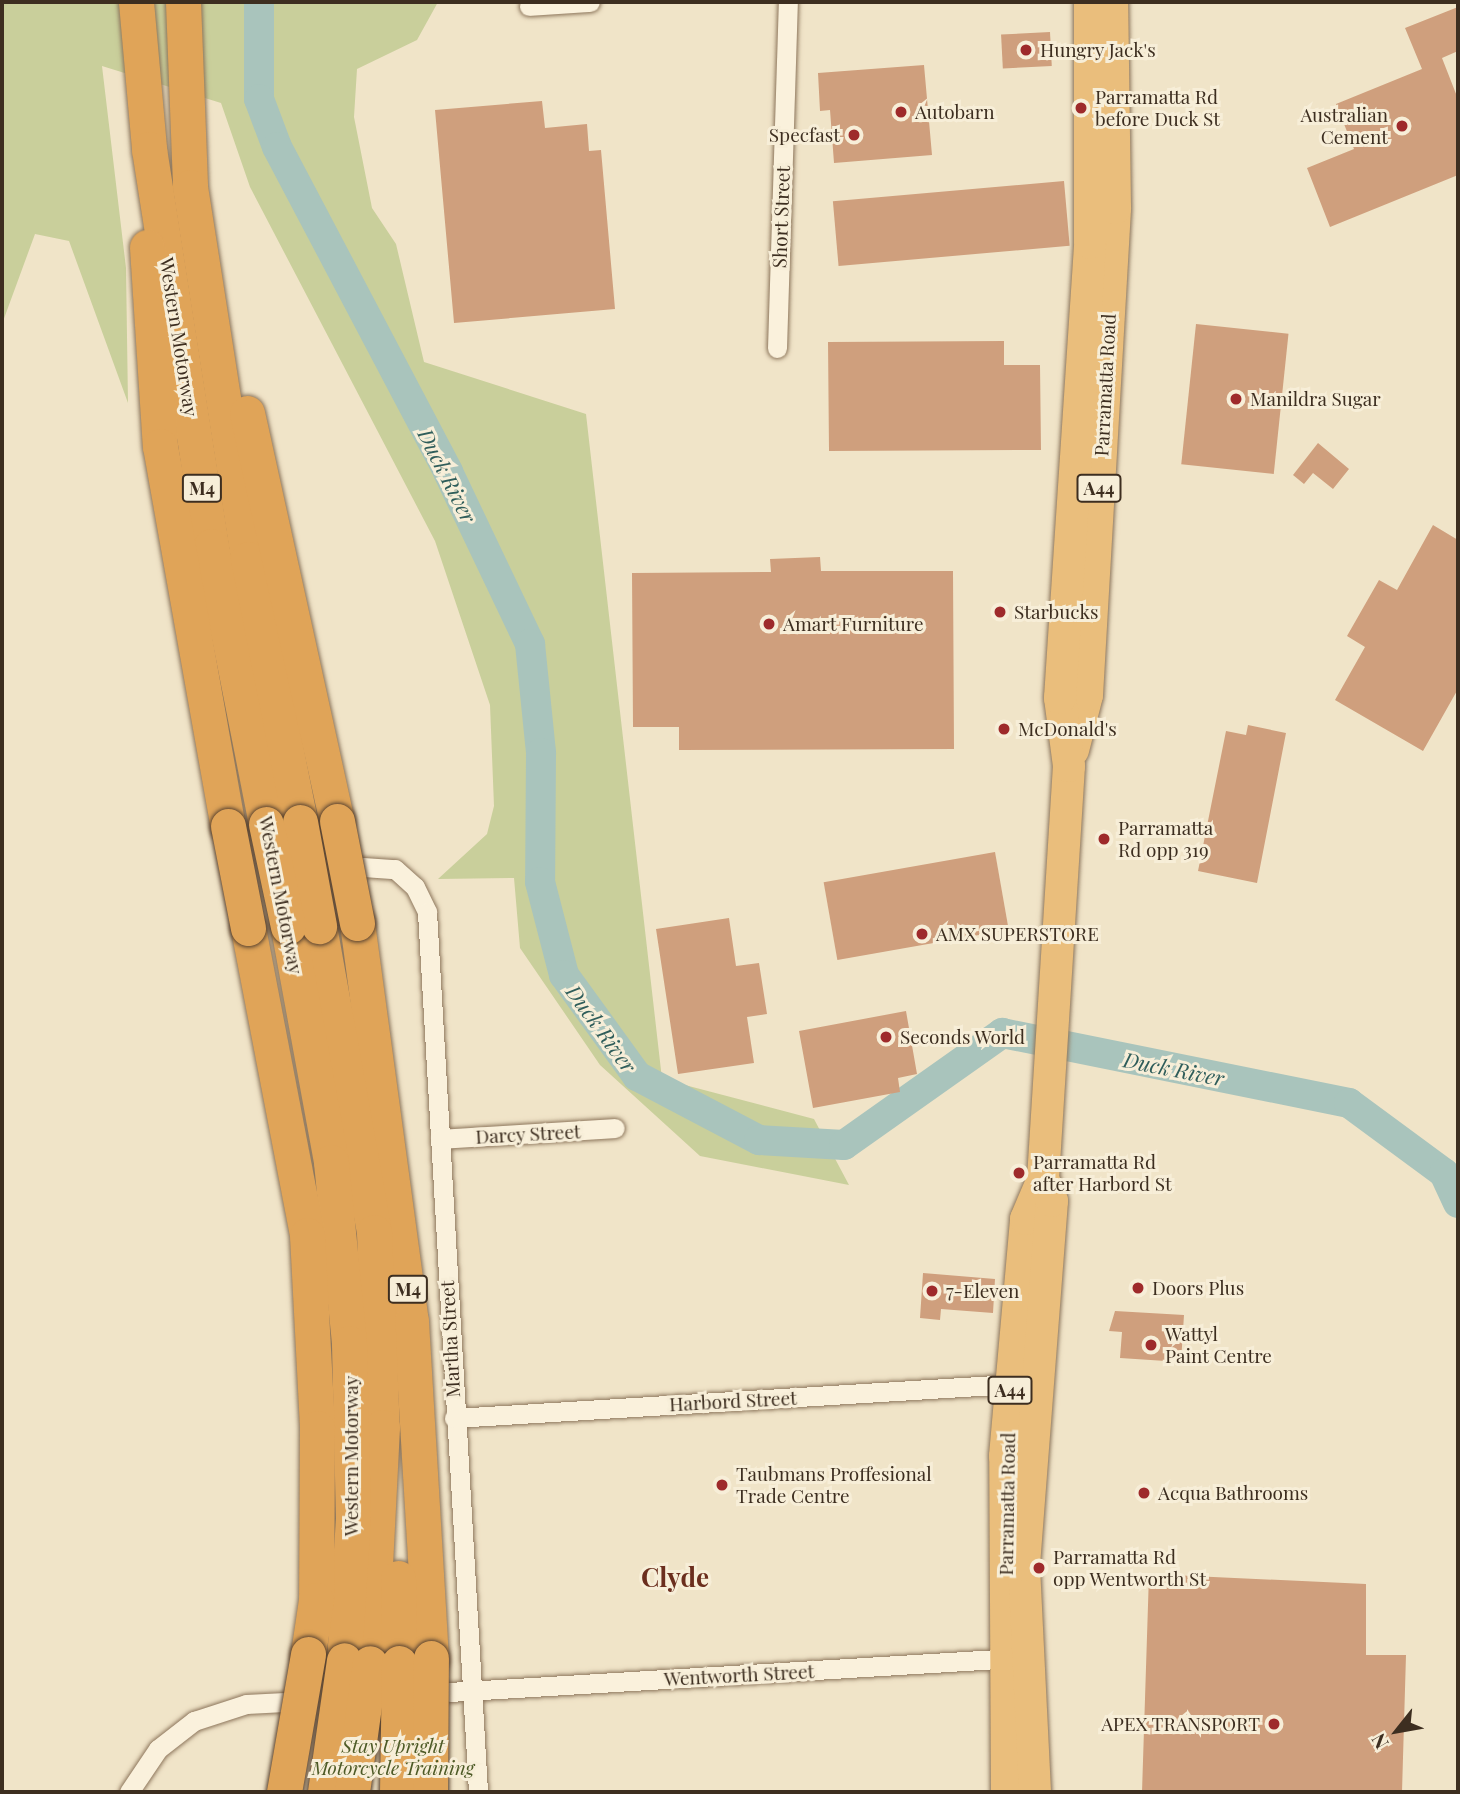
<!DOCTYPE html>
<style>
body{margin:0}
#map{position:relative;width:1460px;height:1794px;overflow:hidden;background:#f0e4c8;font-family:"Playfair Display",serif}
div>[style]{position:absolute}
.green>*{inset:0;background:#c9cf9b}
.river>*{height:30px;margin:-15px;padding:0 15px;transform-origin:15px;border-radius:15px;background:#a9c4bc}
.building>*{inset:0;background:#cf9f7d;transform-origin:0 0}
.roads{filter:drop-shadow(0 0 2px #8d765c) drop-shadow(0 0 2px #8d765c)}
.minor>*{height:19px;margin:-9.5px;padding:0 9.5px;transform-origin:9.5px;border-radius:9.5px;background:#faf1dc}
.trunk>*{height:32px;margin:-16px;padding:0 16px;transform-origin:16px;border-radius:16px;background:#eabe7c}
.motorway>*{height:35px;margin:-17.5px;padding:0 17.5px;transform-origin:17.5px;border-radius:17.5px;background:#e0a458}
.bridges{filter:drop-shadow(0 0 2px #5b4430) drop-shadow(0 0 2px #5b4430)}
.motorway-bridge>*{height:35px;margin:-17.5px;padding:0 17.5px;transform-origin:17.5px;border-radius:17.5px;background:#e0a458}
.dots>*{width:19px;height:19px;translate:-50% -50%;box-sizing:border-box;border:4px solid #f7eed8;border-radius:50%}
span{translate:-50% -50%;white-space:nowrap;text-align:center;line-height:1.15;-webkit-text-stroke:6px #f7eed8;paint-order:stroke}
.shield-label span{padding:2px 5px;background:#f7eed8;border:2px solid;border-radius:5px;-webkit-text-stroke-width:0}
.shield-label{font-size:18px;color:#3d2e20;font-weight:700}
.poi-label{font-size:19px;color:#3d2e20}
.left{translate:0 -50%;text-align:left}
.right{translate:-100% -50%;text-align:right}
.street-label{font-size:19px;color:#3d2e20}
.park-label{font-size:19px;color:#4d5a26;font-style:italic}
.water-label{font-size:21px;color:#2f5d5a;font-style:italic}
.district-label{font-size:26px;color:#6b2e1e;font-weight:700}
.frame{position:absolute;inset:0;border:4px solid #3d2e20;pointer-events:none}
.north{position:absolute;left:1362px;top:1696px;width:70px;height:70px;-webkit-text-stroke:5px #f7eed8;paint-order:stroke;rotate:239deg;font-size:19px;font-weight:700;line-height:28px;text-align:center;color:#3d2e20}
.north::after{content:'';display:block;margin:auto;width:24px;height:32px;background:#3d2e20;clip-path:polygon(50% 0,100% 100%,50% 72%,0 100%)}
</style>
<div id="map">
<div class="green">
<div style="clip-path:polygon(2px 2px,438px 2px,417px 40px,357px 69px,354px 117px,372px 208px,396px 244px,424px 362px,586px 414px,662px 1079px,814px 1119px,849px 1185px,700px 1156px,600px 1065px,520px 948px,514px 878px,438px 879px,487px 834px,494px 806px,490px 705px,435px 541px,250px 187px,221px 103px,102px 66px,126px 268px,128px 403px,69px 241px,35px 234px,2px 324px)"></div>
</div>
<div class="river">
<div style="left:259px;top:2px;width:97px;rotate:90deg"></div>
<div style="left:259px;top:99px;width:51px;rotate:69.4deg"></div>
<div style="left:277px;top:147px;width:367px;rotate:62.2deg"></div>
<div style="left:448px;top:472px;width:191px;rotate:64.5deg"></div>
<div style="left:530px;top:644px;width:110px;rotate:84.2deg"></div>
<div style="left:541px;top:753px;width:129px;rotate:90.4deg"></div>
<div style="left:540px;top:882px;width:96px;rotate:75.5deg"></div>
<div style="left:564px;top:975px;width:125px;rotate:54.1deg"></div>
<div style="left:637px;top:1076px;width:138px;rotate:27.7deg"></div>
<div style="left:759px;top:1140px;width:85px;rotate:3.4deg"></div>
<div style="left:844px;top:1145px;width:194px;rotate:-35.3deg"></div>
<div style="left:1002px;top:1033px;width:354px;rotate:11.4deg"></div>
<div style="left:1349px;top:1103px;width:118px;rotate:36.4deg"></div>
<div style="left:1444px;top:1173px;width:33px;rotate:65deg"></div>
</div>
<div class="building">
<div style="clip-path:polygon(1458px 7px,1458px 51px,1442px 58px,1458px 99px,1458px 175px,1330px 227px,1307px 168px,1354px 149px,1336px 104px,1422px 69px,1405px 28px)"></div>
<div style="left:1050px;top:32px;width:34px;height:49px;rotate:87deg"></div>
<div style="clip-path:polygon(924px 65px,932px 155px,834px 163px,830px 110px,820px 111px,818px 73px)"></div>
<div style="clip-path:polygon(542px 101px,545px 128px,587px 124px,589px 151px,601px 150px,615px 309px,454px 323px,435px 110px)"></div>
<div style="left:1064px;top:181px;width:65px;height:232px;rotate:85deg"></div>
<div style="left:1196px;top:324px;width:93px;height:141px;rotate:6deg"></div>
<div style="clip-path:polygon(1004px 341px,1004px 365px,1040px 365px,1041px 450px,829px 451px,828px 342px)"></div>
<div style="clip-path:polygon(1318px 443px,1349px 469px,1333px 489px,1313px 473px,1304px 484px,1293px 475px)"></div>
<div style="clip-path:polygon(1433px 525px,1458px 540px,1458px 689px,1423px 751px,1335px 700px,1365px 647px,1347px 636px,1379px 580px,1397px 590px)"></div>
<div style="clip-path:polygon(820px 557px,821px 571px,953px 571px,954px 749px,679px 750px,679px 727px,633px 727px,632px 573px,771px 572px,770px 559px)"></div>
<div style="clip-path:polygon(1248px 725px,1286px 733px,1257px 883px,1198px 871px,1226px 731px,1246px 735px)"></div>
<div style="left:995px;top:852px;width:79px;height:174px;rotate:80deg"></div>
<div style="clip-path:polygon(729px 918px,736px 966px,759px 963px,767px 1014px,747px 1017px,754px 1063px,678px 1074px,656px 929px)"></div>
<div style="clip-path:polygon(906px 1011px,917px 1074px,898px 1078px,900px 1092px,813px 1108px,799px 1031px)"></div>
<div style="clip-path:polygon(923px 1273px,995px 1279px,993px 1313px,941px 1309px,940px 1320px,920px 1318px)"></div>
<div style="clip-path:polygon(1115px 1311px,1184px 1315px,1181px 1362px,1120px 1358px,1122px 1332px,1109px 1331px)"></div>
<div style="clip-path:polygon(1149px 1574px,1366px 1584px,1366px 1655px,1406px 1655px,1402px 1792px,1142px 1792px)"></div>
</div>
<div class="roads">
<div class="minor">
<div style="left:529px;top:6px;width:61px;rotate:-3.8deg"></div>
<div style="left:777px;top:348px;width:346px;rotate:-88.2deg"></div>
<div style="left:363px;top:867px;width:32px;rotate:4deg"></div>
<div style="left:395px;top:869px;width:27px;rotate:42deg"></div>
<div style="left:415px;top:887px;width:28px;rotate:64deg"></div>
<div style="left:427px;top:912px;width:881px;rotate:86.68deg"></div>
<div style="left:440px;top:1139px;width:175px;rotate:-3.6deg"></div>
<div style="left:454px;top:1418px;width:558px;rotate:-3.49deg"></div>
<div style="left:449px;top:1692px;width:566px;rotate:-3.44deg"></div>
<div style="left:129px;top:1792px;width:52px;rotate:-56deg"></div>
<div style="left:158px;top:1749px;width:46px;rotate:-37.9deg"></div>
<div style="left:194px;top:1721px;width:55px;rotate:-18.1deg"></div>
<div style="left:246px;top:1704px;width:39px;rotate:-3deg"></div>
</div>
<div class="trunk">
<div style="left:1073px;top:750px;width:57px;rotate:-75.7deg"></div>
<div style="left:1087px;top:695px;width:488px;rotate:-86.7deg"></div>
<div style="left:1115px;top:208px;width:206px;rotate:-90.8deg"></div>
<div style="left:1007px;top:1792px;width:336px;rotate:-90.3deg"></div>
<div style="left:1005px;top:1456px;width:238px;rotate:-84.9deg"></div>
<div style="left:1026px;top:1219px;width:43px;rotate:-67deg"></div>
<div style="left:1035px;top:1792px;width:227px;rotate:-92.8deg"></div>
<div style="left:1024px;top:1565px;width:365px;rotate:-85.6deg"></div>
<div style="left:1052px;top:1201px;width:24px;rotate:-112deg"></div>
<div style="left:1043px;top:1179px;width:414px;rotate:-86.4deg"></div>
<div style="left:1069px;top:766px;width:69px;rotate:-97.5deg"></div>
<div style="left:1060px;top:698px;width:456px;rotate:-86.2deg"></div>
<div style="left:1090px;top:243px;width:241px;rotate:-90deg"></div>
</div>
<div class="motorway">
<div style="left:136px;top:2px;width:148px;rotate:84.9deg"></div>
<div style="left:149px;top:149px;width:402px;rotate:81.1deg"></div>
<div style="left:211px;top:546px;width:283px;rotate:78.8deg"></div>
<div style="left:183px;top:2px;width:185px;rotate:87.8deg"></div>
<div style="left:190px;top:187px;width:376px;rotate:81.1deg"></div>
<div style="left:248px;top:559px;width:268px;rotate:78.8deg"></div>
<div style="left:147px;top:247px;width:199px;rotate:86.3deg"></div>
<div style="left:160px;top:446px;width:386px;rotate:79.9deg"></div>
<div style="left:247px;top:413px;width:418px;rotate:77.6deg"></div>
<div style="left:357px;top:923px;width:403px;rotate:82.3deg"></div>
<div style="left:411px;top:1322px;width:337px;rotate:86.6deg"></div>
<div style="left:319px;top:926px;width:311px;rotate:79.8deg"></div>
<div style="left:374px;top:1232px;width:195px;rotate:87.7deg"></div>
<div style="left:382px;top:1427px;width:236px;rotate:92.9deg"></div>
<div style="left:288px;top:927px;width:239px;rotate:79.6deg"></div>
<div style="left:331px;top:1162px;width:182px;rotate:84.3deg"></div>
<div style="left:349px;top:1343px;width:175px;rotate:88.7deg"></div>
<div style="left:353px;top:1518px;width:142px;rotate:93.6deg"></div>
<div style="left:248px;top:928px;width:313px;rotate:79.1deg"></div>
<div style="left:307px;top:1235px;width:193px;rotate:87deg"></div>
<div style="left:317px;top:1428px;width:172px;rotate:90.3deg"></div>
<div style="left:316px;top:1600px;width:55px;rotate:98.4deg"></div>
<div style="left:398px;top:1578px;width:85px;rotate:89.3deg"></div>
</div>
</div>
<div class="bridges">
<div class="motorway-bridge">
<div style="left:337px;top:821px;width:104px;rotate:78.9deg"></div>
<div style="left:300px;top:822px;width:106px;rotate:79.6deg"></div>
<div style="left:266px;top:824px;width:105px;rotate:77.9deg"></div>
<div style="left:228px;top:826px;width:104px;rotate:78.9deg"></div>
<div style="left:284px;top:1792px;width:140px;rotate:-80.1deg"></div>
<div style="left:325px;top:1792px;width:133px;rotate:-81.8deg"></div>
<div style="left:352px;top:1792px;width:130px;rotate:-82.1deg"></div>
<div style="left:397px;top:1792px;width:129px;rotate:-89.1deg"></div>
<div style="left:430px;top:1792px;width:134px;rotate:-89.6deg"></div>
</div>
</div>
<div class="dots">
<div style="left:1026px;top:50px;background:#9e2a2b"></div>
<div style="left:1081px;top:108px;background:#9e2a2b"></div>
<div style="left:901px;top:112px;background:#9e2a2b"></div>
<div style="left:1402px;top:126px;background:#9e2a2b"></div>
<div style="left:854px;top:135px;background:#9e2a2b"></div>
<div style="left:1236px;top:399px;background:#9e2a2b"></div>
<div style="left:1000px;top:612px;background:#9e2a2b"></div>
<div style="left:769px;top:624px;background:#9e2a2b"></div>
<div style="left:1004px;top:729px;background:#9e2a2b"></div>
<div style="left:1104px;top:839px;background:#9e2a2b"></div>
<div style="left:922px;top:934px;background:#9e2a2b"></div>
<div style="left:886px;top:1037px;background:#9e2a2b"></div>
<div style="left:1019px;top:1173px;background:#9e2a2b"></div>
<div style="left:1138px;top:1288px;background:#9e2a2b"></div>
<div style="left:932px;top:1291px;background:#9e2a2b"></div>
<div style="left:1151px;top:1345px;background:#9e2a2b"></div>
<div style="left:722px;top:1485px;background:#9e2a2b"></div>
<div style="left:1144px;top:1493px;background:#9e2a2b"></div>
<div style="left:1039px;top:1568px;background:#9e2a2b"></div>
<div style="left:1274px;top:1724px;background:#9e2a2b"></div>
</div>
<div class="shield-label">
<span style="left:202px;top:488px">M4</span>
<span style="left:1099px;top:488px">A44</span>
<span style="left:408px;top:1289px">M4</span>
<span style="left:1010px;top:1390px">A44</span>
</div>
<div class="poi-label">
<span class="left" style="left:1040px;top:50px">Hungry Jack's</span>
<span class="left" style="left:1095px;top:108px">Parramatta Rd<br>before Duck St</span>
<span class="left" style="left:915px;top:112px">Autobarn</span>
<span class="right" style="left:1388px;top:126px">Australian<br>Cement</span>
<span class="right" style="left:840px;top:135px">Specfast</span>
<span class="left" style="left:1250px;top:399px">Manildra Sugar</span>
<span class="left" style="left:1014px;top:612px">Starbucks</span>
<span class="left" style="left:783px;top:624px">Amart Furniture</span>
<span class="left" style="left:1018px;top:729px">McDonald's</span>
<span class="left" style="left:1118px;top:839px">Parramatta<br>Rd opp 319</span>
<span class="left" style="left:936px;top:934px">AMX SUPERSTORE</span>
<span class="left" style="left:900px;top:1037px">Seconds World</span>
<span class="left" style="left:1033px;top:1173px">Parramatta Rd<br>after Harbord St</span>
<span class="left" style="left:1152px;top:1288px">Doors Plus</span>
<span class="left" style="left:946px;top:1291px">7-Eleven</span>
<span class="left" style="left:1165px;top:1345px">Wattyl<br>Paint Centre</span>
<span class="left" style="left:736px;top:1485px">Taubmans Proffesional<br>Trade Centre</span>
<span class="left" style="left:1158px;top:1493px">Acqua Bathrooms</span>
<span class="left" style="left:1053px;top:1568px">Parramatta Rd<br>opp Wentworth St</span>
<span class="right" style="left:1260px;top:1724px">APEX TRANSPORT</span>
</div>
<div class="street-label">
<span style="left:781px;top:217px;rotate:-88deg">Short Street</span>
<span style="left:179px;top:337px;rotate:81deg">Western Motorway</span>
<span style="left:1105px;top:385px;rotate:-87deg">Parramatta Road</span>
<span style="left:281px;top:895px;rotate:79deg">Western Motorway</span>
<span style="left:528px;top:1134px;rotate:-3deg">Darcy Street</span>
<span style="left:450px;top:1339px;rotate:-93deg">Martha Street</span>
<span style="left:733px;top:1401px;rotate:-3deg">Harbord Street</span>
<span style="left:351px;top:1456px;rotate:-90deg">Western Motorway</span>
<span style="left:1007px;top:1504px;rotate:-89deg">Parramatta Road</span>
<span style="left:739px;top:1675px;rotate:-3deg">Wentworth Street</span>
</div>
<div class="park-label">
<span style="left:393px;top:1757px">Stay Upright<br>Motorcycle Training</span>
</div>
<div class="water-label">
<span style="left:448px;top:475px;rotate:63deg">Duck River</span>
<span style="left:602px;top:1028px;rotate:54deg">Duck River</span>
<span style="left:1174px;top:1068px;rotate:11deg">Duck River</span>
</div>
<div class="district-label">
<span style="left:675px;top:1577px">Clyde</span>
</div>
<div class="frame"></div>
<div class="north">N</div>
</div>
